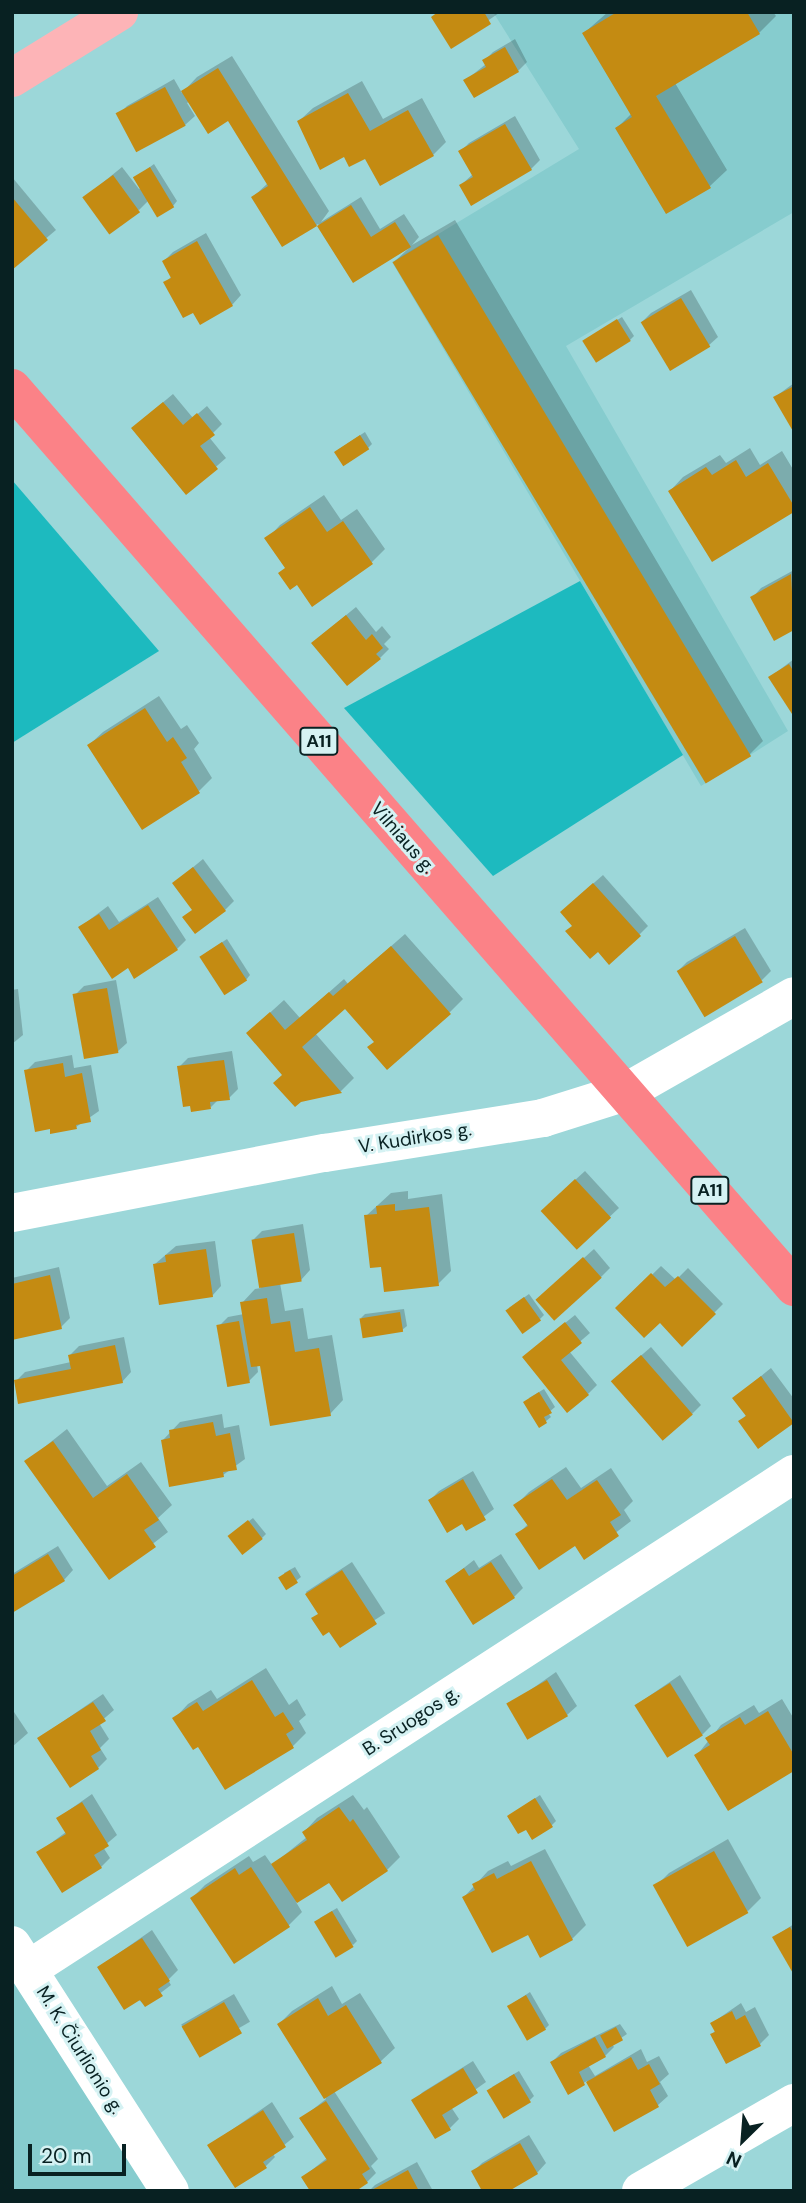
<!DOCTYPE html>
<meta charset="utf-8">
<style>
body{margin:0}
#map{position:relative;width:806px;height:2203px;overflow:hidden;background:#9cd7d9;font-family:"DM Sans",sans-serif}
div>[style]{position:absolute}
.built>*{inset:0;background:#86ccce}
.green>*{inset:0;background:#1dbabf}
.shadow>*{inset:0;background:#0003;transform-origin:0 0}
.building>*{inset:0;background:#c48b12;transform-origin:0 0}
.minor>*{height:38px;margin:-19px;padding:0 19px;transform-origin:19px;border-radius:19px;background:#fff}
.major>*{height:38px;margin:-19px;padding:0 19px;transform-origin:19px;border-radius:19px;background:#fdb4b7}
.highway>*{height:38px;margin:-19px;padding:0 19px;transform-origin:19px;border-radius:19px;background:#fb8287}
span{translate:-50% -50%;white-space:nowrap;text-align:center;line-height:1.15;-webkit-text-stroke:6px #d5f2f3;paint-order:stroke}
.shield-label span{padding:2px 5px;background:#d5f2f3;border:2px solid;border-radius:5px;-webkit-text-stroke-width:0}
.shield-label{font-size:18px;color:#082122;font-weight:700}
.street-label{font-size:19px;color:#082122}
.frame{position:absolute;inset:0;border:14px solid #082122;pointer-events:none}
.north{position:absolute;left:708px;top:2105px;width:70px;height:70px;-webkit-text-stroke:5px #d5f2f3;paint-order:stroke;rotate:205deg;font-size:19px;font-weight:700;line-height:28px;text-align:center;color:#082122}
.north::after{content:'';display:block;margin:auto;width:24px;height:32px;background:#082122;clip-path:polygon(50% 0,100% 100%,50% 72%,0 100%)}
.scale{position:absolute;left:28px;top:2144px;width:98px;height:32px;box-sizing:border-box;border:4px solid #082122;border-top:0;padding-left:9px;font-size:21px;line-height:24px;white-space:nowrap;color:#082122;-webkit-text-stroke:5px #d5f2f3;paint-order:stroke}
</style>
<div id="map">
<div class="built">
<i style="clip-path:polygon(493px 12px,794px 12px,794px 212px,566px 346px,788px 731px,701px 786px,392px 262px,579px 149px)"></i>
<i style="clip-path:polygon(12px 1945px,170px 2191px,12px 2191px)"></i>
</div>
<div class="green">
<i style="clip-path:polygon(12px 480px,159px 651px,12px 743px)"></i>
<i style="clip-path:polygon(580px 581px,683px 755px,493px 876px,344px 708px)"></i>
</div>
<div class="shadow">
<i style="clip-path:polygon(438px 12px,499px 12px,499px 13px,451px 46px)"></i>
<i style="clip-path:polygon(608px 12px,773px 12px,776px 16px,759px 33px,675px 83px,727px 170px,710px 186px,667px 212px,617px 128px,632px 113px,584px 33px)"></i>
<i style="clip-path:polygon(515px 39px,527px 62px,518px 71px,466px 80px,486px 64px,484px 61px,493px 52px)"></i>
<i style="clip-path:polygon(232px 56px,329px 211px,321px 222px,361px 197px,380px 229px,404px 214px,419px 237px,412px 245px,455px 220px,763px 741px,746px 758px,394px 262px,409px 248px,353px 281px,318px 224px,283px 245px,253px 197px,268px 183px,228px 119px,190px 101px,187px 103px,195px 116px,185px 125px,118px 115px,127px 106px,174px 79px,182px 93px,197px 77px)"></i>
<i style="clip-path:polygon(362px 81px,383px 119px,422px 98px,446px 142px,433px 155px,344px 155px,299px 121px,313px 108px)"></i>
<i style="clip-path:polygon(515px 116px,540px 160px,531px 169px,461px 185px,473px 174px,460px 152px,469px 143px)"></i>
<i style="clip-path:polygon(154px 164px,177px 201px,173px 206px,149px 200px,139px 210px,84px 198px,122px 167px,139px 189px,141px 188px,135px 178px)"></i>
<i style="clip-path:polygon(12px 177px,56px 230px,12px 267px)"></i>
<i style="clip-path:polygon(206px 233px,241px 295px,232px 305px,194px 311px,165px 283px,172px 276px,164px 261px,173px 252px)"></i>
<i style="clip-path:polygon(691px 290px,718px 337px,708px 346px,642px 322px,651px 313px)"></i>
<i style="clip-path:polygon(622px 317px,634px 336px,630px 340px,584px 341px)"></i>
<i style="clip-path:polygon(794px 383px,794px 430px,775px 397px)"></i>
<i style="clip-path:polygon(173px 394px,193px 418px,207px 406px,222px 424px,209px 437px,226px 458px,186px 493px,143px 419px)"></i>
<i style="clip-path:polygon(365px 432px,372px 444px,368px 448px,336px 451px)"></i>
<i style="clip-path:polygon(750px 448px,760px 465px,782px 451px,794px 471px,794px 510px,670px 491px,683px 477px,720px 455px,726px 463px)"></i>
<i style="clip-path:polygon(324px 495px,341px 520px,357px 509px,385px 549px,372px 562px,312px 604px,267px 539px,280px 525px)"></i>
<i style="clip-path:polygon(794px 570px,794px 628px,752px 598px,761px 588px)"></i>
<i style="clip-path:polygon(356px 607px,376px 632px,382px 626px,391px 637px,384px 644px,389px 649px,380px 658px,323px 634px)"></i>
<i style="clip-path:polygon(794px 659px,794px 714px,770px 677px)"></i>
<i style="clip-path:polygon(159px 696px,181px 729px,187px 725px,199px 743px,194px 749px,212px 778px,199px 791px,89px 745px,103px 732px)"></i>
<i style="clip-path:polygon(203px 859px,234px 901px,225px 910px,193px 909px,174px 883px)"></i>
<i style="clip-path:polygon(603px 875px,648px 926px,639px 935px,574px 925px,571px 903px)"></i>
<i style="clip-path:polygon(158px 897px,186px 940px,177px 949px,128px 966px,80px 927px,108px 906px,119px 922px)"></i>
<i style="clip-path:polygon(745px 928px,771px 971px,762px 980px,678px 971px,687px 962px)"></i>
<i style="clip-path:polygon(405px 934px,463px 999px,450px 1012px,376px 1042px,345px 1007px,315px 1033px,354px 1078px,341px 1091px,300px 1100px,284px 1074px,262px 1020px,284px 1000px,300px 1018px,344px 979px,348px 984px)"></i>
<i style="clip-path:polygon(227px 939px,250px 975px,246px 980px,206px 953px)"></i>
<i style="clip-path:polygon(116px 980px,127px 1043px,117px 1052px,75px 995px,84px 986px)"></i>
<i style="clip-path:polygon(18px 989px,23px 1035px,12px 1044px,12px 990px)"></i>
<i style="clip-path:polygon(232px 1051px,238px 1089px,229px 1098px,218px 1100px,211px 1107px,179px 1067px,188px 1058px)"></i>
<i style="clip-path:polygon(72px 1055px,74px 1068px,91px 1065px,99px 1111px,76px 1127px,26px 1071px,35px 1062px)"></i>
<i style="clip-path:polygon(585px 1171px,619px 1208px,576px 1248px,551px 1202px)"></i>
<i style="clip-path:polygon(408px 1191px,408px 1199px,442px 1194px,451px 1271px,438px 1284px,383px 1265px,366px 1216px,391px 1193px)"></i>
<i style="clip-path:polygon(303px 1224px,310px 1270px,301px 1280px,280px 1283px,285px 1311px,303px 1308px,308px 1339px,332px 1335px,343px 1400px,330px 1414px,262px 1364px,257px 1364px,258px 1372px,249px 1381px,219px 1326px,228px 1317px,244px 1314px,242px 1303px,255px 1289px,261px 1288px,253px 1240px,262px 1231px)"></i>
<i style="clip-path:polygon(215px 1241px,221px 1286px,212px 1296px,155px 1264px,176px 1246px)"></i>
<i style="clip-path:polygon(594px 1249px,610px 1268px,601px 1277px,547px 1291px)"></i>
<i style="clip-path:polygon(661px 1266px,676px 1280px,688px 1268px,723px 1304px,683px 1344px,660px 1321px,618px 1308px)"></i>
<i style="clip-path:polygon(59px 1267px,70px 1318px,61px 1327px,12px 1338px,12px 1278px)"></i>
<i style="clip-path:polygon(529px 1294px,544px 1315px,540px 1319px,512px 1306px)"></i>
<i style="clip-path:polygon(404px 1309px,407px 1326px,402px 1330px,361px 1318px,365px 1314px)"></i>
<i style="clip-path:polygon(575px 1315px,590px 1333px,569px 1351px,597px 1385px,588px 1394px,534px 1348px)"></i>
<i style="clip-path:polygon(124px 1337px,131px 1372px,122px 1382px,16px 1381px,25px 1372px,71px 1362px,70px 1355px,79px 1346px)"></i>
<i style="clip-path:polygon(651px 1347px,701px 1405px,692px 1414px,622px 1372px)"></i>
<i style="clip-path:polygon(771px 1368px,794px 1399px,794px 1421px,759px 1447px,740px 1422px,747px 1414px,734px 1398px)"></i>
<i style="clip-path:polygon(544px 1389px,555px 1407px,548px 1413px,551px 1417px,540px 1426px,529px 1398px)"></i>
<i style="clip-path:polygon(222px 1414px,224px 1428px,239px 1425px,245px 1459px,223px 1475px,163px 1440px,180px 1422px)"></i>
<i style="clip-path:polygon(67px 1429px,107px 1486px,141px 1462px,172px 1505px,158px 1518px,168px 1532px,109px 1578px,27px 1461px)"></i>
<i style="clip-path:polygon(566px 1467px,581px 1488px,611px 1468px,633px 1501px,624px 1510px,631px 1521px,584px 1557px,575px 1544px,517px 1535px,528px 1524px,516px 1505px,529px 1492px)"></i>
<i style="clip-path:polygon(473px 1471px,494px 1509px,467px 1529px,463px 1522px,430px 1500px,439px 1491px)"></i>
<i style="clip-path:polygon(253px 1518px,266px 1534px,262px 1538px,235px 1532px)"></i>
<i style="clip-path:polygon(58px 1546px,73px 1570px,64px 1580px,12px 1611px,12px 1574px)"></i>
<i style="clip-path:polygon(501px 1554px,523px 1588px,514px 1597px,447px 1581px,474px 1560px,479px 1568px)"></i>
<i style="left:352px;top:1562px;width:61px;height:55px;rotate:57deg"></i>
<i style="clip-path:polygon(295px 1567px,301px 1577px,287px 1588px,284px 1573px)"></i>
<i style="clip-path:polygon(266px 1668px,289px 1705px,297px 1699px,306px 1715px,299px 1721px,306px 1733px,293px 1746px,199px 1744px,175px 1718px,188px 1704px,211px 1690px,217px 1699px)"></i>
<i style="clip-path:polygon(556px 1672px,577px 1706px,567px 1715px,509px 1705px)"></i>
<i style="clip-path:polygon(680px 1675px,711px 1726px,702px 1735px,636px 1705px)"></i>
<i style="clip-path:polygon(103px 1694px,114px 1710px,99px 1723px,109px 1739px,100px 1748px,107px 1759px,98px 1768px,39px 1738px)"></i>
<i style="clip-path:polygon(782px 1699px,794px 1719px,794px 1769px,697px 1755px,721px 1725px,754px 1705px,759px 1713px)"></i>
<i style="clip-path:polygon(12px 1709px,28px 1733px,12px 1747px)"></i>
<i style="clip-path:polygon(92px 1794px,117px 1835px,103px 1847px,110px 1858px,101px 1867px,39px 1852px,66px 1832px,58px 1818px)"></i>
<i style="clip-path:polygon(353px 1795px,364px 1810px,367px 1807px,400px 1857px,387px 1870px,330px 1880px,296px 1902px,302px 1912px,289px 1925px,234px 1961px,192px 1898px,205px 1885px,249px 1856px,253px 1862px,265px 1855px,272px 1865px,307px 1837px,304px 1832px,317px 1818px)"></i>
<i style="clip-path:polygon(540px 1795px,556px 1821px,551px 1826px,526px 1827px,509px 1816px)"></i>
<i style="clip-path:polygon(728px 1839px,761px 1898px,748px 1911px,656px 1886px,669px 1873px)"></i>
<i style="clip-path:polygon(545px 1849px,586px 1925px,572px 1939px,528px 1932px,464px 1897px,488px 1871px,508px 1861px,511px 1866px)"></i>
<i style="clip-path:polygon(337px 1908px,357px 1941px,353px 1945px,320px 1918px)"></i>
<i style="clip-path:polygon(794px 1924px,794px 1971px,774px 1937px)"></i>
<i style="clip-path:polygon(152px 1930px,178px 1970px,168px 1980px,171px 1985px,145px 2005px,99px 1967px)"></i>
<i style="clip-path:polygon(332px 1986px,342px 2004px,360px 1993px,395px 2048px,381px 2061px,334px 2091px,378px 2159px,371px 2166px,376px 2173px,367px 2182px,303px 2177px,327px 2158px,302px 2118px,326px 2099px,279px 2024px,292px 2011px)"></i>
<i style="clip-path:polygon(530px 1992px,549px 2025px,545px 2029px,509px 2006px)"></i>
<i style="left:234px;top:1994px;width:32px;height:61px;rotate:60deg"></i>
<i style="clip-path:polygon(741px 2003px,746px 2012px,755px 2007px,769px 2035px,760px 2044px,712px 2034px,716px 2030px,712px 2023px)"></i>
<i style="clip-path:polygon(620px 2024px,627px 2034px,612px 2044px,614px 2047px,605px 2056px,588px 2065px,595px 2076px,641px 2049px,647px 2062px,659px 2056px,669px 2074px,660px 2082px,668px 2096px,658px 2105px,615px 2130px,587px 2081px,568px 2092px,552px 2062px,561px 2053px)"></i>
<i style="clip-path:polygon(473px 2061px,486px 2082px,451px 2107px,459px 2119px,450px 2128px,413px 2101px,423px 2092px)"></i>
<i style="clip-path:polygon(519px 2071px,534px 2096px,530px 2100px,492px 2087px)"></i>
<i style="clip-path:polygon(272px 2102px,294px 2137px,273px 2154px,275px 2157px,266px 2166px,236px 2186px,210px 2145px)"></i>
<i style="clip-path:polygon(529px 2135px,546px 2163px,537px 2173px,473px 2172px,482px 2163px)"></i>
<i style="clip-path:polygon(417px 2162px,433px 2191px,369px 2191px,375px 2185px)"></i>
</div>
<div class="building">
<i style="clip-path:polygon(438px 12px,484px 12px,491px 24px,451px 49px,431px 17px)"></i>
<i style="clip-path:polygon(617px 12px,747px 12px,760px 34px,656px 96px,711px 188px,666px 214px,615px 128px,632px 117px,582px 33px)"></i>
<i style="clip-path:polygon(505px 47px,519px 72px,474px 98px,463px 80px,486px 67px,482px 60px)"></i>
<i style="clip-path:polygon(218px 68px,317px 226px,282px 247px,251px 197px,268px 186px,228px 121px,208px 134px,181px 91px)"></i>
<i style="left:165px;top:87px;width:44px;height:56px;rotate:62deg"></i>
<i style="clip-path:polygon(348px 93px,370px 131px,408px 110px,434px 156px,380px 186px,365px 159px,349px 167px,344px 157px,320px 170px,297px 121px)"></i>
<i style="clip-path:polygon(505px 124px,532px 170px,471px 206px,459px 185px,473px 177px,458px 151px)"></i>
<i style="left:150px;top:167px;width:47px;height:20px;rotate:59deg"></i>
<i style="left:113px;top:175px;width:46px;height:38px;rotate:54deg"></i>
<i style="clip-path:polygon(12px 197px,48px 240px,12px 270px)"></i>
<i style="clip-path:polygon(351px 205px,371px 237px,395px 222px,411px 247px,353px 283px,317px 226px)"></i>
<i style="left:438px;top:235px;width:608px;height:53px;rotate:59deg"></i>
<i style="clip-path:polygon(197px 241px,233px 306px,200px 325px,193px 313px,183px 318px,163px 282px,171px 278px,162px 261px)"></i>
<i style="left:681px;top:298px;width:57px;height:47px;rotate:59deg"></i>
<i style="left:617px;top:319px;width:26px;height:41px;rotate:58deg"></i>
<i style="clip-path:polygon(794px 386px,794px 433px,773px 397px)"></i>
<i style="clip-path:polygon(163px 402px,183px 425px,197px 413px,215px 435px,200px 446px,218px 469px,186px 495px,131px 428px)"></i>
<i style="left:360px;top:435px;width:17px;height:31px;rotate:57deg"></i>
<i style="clip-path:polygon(736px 460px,746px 477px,768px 463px,794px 506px,794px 512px,712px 562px,668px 491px,706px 467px,712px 475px)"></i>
<i style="clip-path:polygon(310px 507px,327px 532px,343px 521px,373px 564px,312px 607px,297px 585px,290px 590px,278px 573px,285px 568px,264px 538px)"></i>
<i style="clip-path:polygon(791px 574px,794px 630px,774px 641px,750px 597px)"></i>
<i style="clip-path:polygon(346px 615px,366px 640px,372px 634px,383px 648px,376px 654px,381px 659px,347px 686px,311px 643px)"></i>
<i style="clip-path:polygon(789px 664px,794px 672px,794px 717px,768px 677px)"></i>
<i style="clip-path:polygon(145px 708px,167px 742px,173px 737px,187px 758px,181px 762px,200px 793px,142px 830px,87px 745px)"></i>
<i style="clip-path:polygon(193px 867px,226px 911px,195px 934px,182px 917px,192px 910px,172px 883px)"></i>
<i style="clip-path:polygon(593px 883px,641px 936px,609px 965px,598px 952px,590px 959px,565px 931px,572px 926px,560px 912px)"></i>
<i style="clip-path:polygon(148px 905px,178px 950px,134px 979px,128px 968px,112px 979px,78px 927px,99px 914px,109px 930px)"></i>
<i style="left:735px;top:936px;width:54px;height:68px;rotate:59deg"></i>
<i style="left:222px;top:942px;width:46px;height:27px;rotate:57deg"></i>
<i style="clip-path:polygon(391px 946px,451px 1014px,387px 1070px,367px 1047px,374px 1042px,345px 1009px,302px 1047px,342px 1093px,301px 1102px,295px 1107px,273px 1083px,282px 1075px,246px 1033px,270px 1012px,285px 1030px,329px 992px,333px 996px)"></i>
<i style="left:107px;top:988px;width:66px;height:35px;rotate:80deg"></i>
<i style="clip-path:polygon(224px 1060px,230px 1100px,210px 1102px,211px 1109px,191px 1112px,190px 1106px,183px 1107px,177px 1066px)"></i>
<i style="clip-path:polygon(63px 1063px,65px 1077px,82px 1073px,91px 1122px,76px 1125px,77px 1129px,50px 1134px,50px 1129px,35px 1132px,24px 1070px)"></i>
<i style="left:575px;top:1179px;width:53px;height:47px;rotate:47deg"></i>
<i style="clip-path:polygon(395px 1204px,395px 1211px,429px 1207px,439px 1286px,384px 1292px,381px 1267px,370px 1268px,364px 1215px,377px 1214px,376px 1206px)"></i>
<i style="left:294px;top:1233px;width:49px;height:43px;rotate:81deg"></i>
<i style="clip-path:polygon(206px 1249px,213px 1297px,159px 1305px,153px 1264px,166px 1262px,165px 1255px)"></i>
<i style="left:583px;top:1257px;width:28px;height:64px;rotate:48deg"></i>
<i style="clip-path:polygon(651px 1273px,665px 1287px,678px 1276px,716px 1314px,682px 1347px,660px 1323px,644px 1338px,615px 1308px)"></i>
<i style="clip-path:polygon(50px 1275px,62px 1329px,12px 1340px,12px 1284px)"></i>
<i style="left:524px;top:1297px;width:29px;height:23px;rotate:54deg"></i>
<i style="clip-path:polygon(267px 1298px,271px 1324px,290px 1321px,295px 1352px,319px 1348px,331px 1416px,270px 1426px,260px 1366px,251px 1367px,240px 1302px)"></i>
<i style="left:400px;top:1312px;width:20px;height:41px;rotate:81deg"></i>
<i style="left:239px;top:1321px;width:63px;height:23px;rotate:80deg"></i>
<i style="clip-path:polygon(565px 1322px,582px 1343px,561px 1360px,589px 1395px,567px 1413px,522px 1357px)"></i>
<i style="clip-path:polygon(115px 1345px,123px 1383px,18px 1404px,14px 1380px,71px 1369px,68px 1355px)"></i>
<i style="left:641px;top:1355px;width:79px;height:40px;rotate:49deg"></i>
<i style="clip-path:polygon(761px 1376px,794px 1423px,758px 1449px,738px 1421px,746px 1416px,732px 1398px)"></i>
<i style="clip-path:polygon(539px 1392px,552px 1413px,544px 1417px,547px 1423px,539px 1428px,523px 1402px)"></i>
<i style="clip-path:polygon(213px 1422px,216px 1436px,230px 1433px,237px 1470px,223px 1472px,224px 1477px,169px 1487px,161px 1440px,170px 1438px,169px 1430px)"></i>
<i style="clip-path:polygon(53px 1441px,93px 1498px,127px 1474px,159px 1520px,144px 1530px,156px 1547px,109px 1580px,24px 1461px)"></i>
<i style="clip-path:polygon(463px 1479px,486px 1520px,466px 1531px,462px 1524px,447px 1533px,428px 1500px)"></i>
<i style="clip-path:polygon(552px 1479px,567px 1500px,597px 1480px,621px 1515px,610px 1522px,619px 1536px,584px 1560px,575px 1546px,539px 1570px,515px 1534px,528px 1526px,513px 1505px)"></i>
<i style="left:248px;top:1520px;width:24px;height:26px;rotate:52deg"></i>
<i style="clip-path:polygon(48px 1554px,65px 1581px,12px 1613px,12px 1576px)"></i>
<i style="clip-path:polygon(491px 1562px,515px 1598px,473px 1625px,445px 1581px,464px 1568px,469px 1576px)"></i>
<i style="left:290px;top:1570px;width:15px;height:14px;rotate:58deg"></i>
<i style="clip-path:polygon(342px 1570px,377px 1624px,340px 1648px,329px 1632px,323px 1636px,311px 1618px,318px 1614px,305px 1594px)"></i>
<i style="clip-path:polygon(252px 1680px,275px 1717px,283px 1712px,294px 1729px,286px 1734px,294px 1748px,225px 1790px,198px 1747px,193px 1750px,172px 1718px,197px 1702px,203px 1711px)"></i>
<i style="left:547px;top:1680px;width:42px;height:47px;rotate:60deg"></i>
<i style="left:670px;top:1683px;width:62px;height:42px;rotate:58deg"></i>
<i style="clip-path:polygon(93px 1702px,106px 1721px,90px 1731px,101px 1750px,91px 1756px,99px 1769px,70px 1788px,37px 1738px)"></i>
<i style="clip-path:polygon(768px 1711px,794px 1755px,794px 1771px,728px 1811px,694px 1755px,710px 1745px,705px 1738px,740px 1717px,745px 1725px)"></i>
<i style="clip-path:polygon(535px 1798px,553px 1827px,532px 1840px,526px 1830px,518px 1834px,507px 1816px)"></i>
<i style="clip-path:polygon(82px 1802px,109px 1846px,94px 1855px,102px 1868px,62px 1893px,36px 1852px,66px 1834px,56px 1818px)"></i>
<i style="clip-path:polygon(339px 1807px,350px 1822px,353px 1819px,388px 1871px,342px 1902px,329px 1883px,297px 1903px,271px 1864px,307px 1840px,302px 1832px)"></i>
<i style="left:714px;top:1851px;width:71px;height:70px;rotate:61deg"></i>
<i style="clip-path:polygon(531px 1861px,573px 1940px,540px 1958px,528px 1935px,492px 1953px,462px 1897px,475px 1890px,472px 1884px,494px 1873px,497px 1879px)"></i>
<i style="clip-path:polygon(251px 1867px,290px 1927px,234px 1964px,190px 1898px,235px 1868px,239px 1875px)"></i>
<i style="left:332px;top:1911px;width:42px;height:21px;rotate:59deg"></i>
<i style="clip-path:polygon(790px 1927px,794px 1934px,794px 1975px,772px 1937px)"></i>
<i style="clip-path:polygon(142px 1938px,170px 1981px,158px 1989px,163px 1996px,145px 2007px,140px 2000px,124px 2010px,97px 1967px)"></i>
<i style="left:526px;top:1995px;width:40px;height:22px;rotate:60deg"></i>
<i style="clip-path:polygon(318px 1998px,328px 2016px,346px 2005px,382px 2063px,324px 2099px,277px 2024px)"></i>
<i style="left:224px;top:2002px;width:36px;height:49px;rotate:60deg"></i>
<i style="clip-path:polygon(732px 2011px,736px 2020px,745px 2015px,761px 2046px,726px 2064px,710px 2034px,715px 2032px,710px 2023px)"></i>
<i style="left:616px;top:2027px;width:15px;height:18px;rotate:62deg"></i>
<i style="clip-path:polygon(595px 2037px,606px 2057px,579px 2072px,585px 2085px,568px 2095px,550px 2062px)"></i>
<i style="clip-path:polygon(631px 2057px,638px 2070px,649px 2064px,660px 2084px,650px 2090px,659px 2107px,614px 2132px,586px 2082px)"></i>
<i style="clip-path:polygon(463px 2068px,478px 2093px,442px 2115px,451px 2130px,435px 2139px,411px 2100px)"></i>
<i style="left:514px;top:2074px;width:33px;height:32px;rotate:59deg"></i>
<i style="clip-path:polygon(326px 2101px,370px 2169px,362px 2174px,368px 2183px,356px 2191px,310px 2191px,301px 2177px,327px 2160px,299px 2118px)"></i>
<i style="clip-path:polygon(263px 2110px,286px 2147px,263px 2162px,267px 2168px,235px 2188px,207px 2145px)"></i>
<i style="clip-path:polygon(520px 2143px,538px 2174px,509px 2191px,482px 2191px,471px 2171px)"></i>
<i style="clip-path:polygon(408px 2170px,419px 2191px,370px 2191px)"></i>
</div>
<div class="minor">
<i style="left:12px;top:1213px;width:319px;rotate:-10.9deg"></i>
<i style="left:325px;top:1153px;width:221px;rotate:-9.1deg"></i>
<i style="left:543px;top:1118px;width:87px;rotate:-17.4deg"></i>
<i style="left:626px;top:1092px;width:193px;rotate:-29.7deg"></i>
<i style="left:12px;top:1945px;width:292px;rotate:57.3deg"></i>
<i style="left:29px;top:1969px;width:911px;rotate:-32.91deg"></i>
<i style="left:641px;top:2191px;width:177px;rotate:-29.9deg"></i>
</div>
<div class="major">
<i style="left:12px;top:78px;width:126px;rotate:-31.7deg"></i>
</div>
<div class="highway">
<i style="left:12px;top:388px;width:1192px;rotate:48.98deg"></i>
</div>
<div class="shield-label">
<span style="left:319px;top:741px">A11</span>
<span style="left:710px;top:1190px">A11</span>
</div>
<div class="street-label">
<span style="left:403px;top:838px;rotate:49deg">Vilniaus g.</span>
<span style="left:415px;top:1138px;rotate:-9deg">V. Kudirkos g.</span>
<span style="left:411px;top:1721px;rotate:-33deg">B. Sruogos g.</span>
<span style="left:80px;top:2050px;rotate:58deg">M. K. Čiurlionio g.</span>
</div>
<div class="frame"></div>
<div class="north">N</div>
<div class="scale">20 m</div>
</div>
